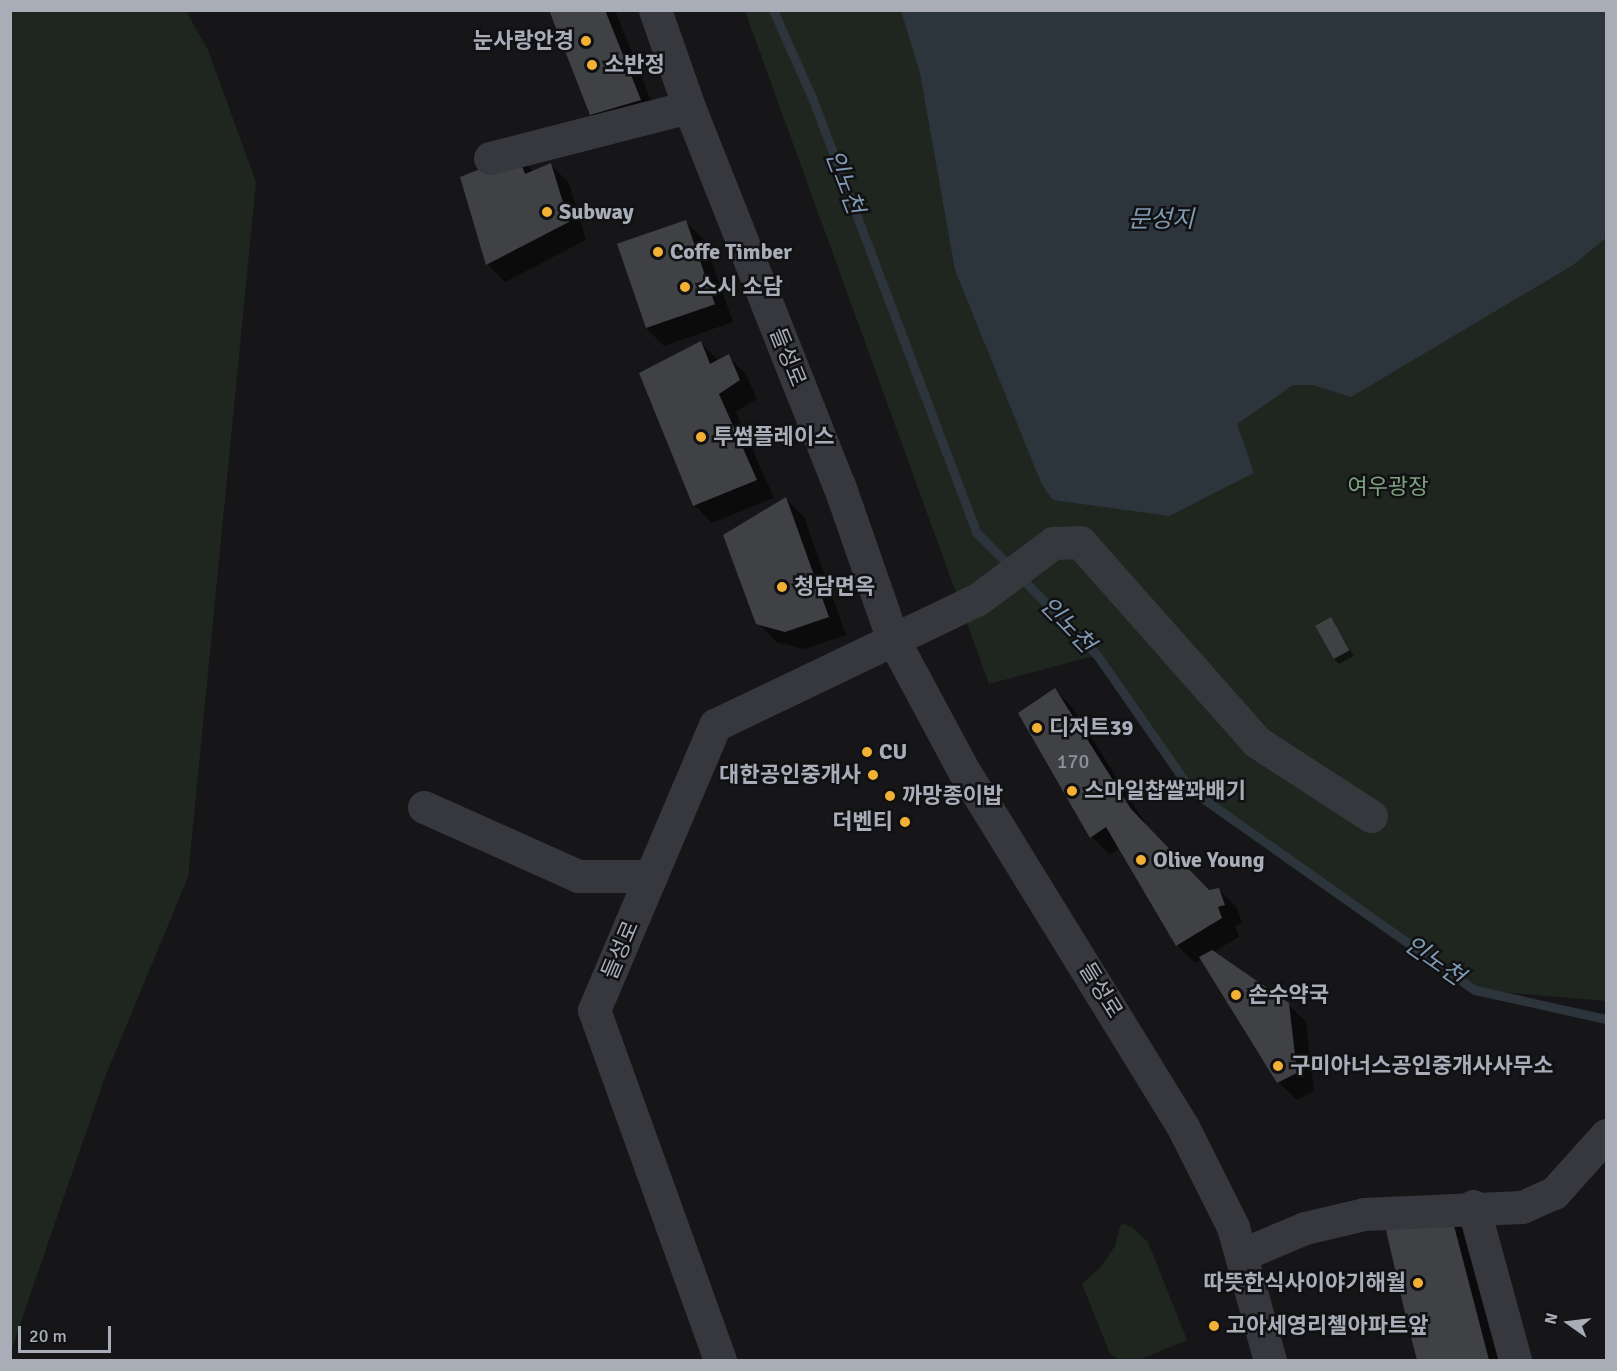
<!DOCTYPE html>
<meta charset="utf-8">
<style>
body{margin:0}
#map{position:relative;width:1617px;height:1371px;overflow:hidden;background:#161618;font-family:Signika,"Noto Sans KR",sans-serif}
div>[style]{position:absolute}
.green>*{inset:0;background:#1e261f}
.water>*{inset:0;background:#2c353c}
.shadow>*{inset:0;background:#0007}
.stream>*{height:9px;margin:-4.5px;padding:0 4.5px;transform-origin:4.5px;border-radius:4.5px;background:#2c353c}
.building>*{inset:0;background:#404145;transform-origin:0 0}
.minor>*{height:33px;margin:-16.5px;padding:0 16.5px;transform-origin:16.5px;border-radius:16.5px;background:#37383d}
.dots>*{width:16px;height:16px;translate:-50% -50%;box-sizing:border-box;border:3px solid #111113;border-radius:50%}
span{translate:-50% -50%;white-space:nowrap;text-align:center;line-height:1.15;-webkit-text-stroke:5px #111113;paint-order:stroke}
.number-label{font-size:20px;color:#8e929b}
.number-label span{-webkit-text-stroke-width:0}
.poi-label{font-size:22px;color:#a8adb8;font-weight:700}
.right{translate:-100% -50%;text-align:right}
.left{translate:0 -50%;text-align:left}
.street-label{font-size:22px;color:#a8adb8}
.park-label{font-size:22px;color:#7fa381}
.water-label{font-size:24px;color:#7f9bb3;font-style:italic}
.frame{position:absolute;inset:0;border:12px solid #a8adb8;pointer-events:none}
.north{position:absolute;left:1539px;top:1293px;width:60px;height:60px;-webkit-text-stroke:4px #111113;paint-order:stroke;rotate:284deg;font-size:16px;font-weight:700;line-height:24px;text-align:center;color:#a8adb8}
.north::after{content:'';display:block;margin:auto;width:21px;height:27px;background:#a8adb8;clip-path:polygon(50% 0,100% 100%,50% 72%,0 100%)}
.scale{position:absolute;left:18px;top:1326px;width:93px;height:27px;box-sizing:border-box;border:3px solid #a8adb8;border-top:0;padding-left:8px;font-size:18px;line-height:21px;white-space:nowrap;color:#a8adb8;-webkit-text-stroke:4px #111113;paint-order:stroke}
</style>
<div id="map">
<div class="green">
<i style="clip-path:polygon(11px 10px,186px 11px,208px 50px,256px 182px,188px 877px,105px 1077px,11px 1351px)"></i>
<i style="clip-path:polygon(745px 11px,1606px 11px,1606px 1001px,1475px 990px,1191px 790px,1097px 655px,989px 684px)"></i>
<i style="clip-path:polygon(1121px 1223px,1132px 1227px,1148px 1242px,1187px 1340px,1139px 1360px,1119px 1360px,1110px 1354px,1082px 1284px,1100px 1268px,1115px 1246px)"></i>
</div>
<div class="water">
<i style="clip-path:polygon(901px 11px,1606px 11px,1606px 238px,1573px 265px,1351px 397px,1313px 385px,1293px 385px,1237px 424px,1254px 473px,1169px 516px,1053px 500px,1042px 485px,955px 270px,920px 73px)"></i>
</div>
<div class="shadow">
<i style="clip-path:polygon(550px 10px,615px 10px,658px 118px,609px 132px,591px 114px)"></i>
<i style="clip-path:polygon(518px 156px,534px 172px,551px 165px,569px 183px,586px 240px,505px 282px,487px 264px)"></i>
<i style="clip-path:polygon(686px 222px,704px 240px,733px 322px,664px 346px,646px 328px)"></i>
<i style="clip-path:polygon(701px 343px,719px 361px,728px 356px,746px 374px,757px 399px,736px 412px,774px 498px,712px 523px,694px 505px)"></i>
<i style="clip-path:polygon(786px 499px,804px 517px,846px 635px,804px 649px,776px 642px,758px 623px)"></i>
<i style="clip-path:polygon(1331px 619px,1354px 656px,1339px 664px,1334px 659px)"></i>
<i style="clip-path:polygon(1055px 690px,1073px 708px,1149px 829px,1209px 891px,1219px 889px,1237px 908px,1242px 923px,1235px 926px,1239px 937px,1213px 952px,1288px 1004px,1306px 1022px,1314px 1091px,1297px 1100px,1278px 1082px,1202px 959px,1195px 963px,1177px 945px,1119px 848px,1110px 855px,1092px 837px,1020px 713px)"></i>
<i style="clip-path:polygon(1450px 1216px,1469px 1234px,1502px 1360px,1421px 1360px,1388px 1231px)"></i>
</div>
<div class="stream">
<i style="left:773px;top:10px;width:98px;rotate:66deg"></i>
<i style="left:813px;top:100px;width:462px;rotate:69.3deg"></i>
<i style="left:976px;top:532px;width:173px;rotate:45.5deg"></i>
<i style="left:1097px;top:655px;width:165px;rotate:55.2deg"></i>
<i style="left:1191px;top:790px;width:347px;rotate:35.2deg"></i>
<i style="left:1475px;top:990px;width:134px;rotate:12.5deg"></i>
</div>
<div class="building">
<i style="clip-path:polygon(549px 10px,605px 10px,641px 100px,590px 115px)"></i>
<i style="clip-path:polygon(518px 154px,525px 174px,551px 163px,569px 222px,486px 265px,460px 177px)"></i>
<i style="left:686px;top:220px;width:89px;height:73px;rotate:71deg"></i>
<i style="clip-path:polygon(701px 341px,710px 364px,729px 354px,740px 380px,719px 394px,757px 480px,693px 506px,639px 373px)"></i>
<i style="clip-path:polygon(786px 497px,829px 617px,785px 632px,756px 624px,723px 535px)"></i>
<i style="left:1331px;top:617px;width:38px;height:18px;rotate:61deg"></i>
<i style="clip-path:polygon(1055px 688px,1131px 809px,1209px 890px,1219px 888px,1225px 905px,1218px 907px,1222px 918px,1176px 946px,1106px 827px,1090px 838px,1018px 713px)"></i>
<i style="clip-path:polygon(1212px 950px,1289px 1003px,1297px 1073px,1277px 1083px,1199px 957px)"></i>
<i style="clip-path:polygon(1451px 1214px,1489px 1360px,1417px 1360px,1408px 1326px,1386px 1230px)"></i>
</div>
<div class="minor">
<i style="left:655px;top:10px;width:103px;rotate:70.7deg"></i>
<i style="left:689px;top:107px;width:407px;rotate:68.4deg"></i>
<i style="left:839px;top:485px;width:161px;rotate:70.8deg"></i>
<i style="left:892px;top:637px;width:152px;rotate:61.8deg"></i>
<i style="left:964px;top:771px;width:418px;rotate:58.4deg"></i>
<i style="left:1183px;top:1127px;width:112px;rotate:63.4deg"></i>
<i style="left:1233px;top:1227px;width:138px;rotate:74.5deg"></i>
<i style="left:490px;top:158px;width:205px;rotate:-14.4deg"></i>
<i style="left:424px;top:807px;width:169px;rotate:24.1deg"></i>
<i style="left:578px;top:876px;width:73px"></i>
<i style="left:1473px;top:1206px;width:160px;rotate:74.7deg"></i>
<i style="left:1241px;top:1255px;width:69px;rotate:-22.9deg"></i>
<i style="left:1305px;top:1228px;width:61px;rotate:-13.3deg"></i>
<i style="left:1364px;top:1214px;width:158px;rotate:-2.5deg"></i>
<i style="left:1522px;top:1207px;width:35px;rotate:-24deg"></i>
<i style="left:1554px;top:1193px;width:78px;rotate:-48.1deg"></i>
<i style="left:720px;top:1360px;width:372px;rotate:-109.8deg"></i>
<i style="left:594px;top:1010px;width:310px;rotate:-67deg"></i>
<i style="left:715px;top:725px;width:292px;rotate:-25.6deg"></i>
<i style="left:978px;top:599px;width:94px;rotate:-36.7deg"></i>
<i style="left:1053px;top:543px;width:27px;rotate:-2deg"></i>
<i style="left:1080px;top:542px;width:267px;rotate:48.5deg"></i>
<i style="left:1257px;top:742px;width:136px;rotate:33deg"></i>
</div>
<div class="dots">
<i style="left:586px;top:41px;background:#f2b134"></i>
<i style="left:592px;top:65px;background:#f2b134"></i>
<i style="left:547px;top:212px;background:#f2b134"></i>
<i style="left:658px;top:252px;background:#f2b134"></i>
<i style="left:685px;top:287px;background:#f2b134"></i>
<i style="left:701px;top:437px;background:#f2b134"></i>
<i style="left:782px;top:587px;background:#f2b134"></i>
<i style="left:1037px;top:728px;background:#f2b134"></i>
<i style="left:867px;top:752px;background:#f2b134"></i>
<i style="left:873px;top:775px;background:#f2b134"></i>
<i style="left:1072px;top:791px;background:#f2b134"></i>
<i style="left:890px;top:796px;background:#f2b134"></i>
<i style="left:905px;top:822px;background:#f2b134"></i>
<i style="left:1141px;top:860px;background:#f2b134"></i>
<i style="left:1236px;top:995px;background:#f2b134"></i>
<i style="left:1278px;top:1066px;background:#f2b134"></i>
<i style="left:1418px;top:1283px;background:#f2b134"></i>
<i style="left:1214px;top:1326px;background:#f2b134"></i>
</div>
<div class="number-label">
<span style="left:1073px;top:761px">170</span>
</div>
<div class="poi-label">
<span class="right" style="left:574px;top:41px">눈사랑안경</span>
<span class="left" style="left:604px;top:65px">소반정</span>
<span class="left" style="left:559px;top:212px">Subway</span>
<span class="left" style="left:670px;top:252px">Coffe Timber</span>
<span class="left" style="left:697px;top:287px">스시 소담</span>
<span class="left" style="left:713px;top:437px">투썸플레이스</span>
<span class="left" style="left:794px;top:587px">청담면옥</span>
<span class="left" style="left:1049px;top:728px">디저트39</span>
<span class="left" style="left:879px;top:752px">CU</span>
<span class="right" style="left:861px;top:775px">대한공인중개사</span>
<span class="left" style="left:1084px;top:791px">스마일찹쌀꽈배기</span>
<span class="left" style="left:902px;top:796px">까망종이밥</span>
<span class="right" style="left:893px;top:822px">더벤티</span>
<span class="left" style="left:1153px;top:860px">Olive Young</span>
<span class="left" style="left:1248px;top:995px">손수약국</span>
<span class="left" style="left:1290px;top:1066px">구미아너스공인중개사사무소</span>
<span class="right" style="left:1406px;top:1283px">따뜻한식사이야기해월</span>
<span class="left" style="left:1226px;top:1326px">고아세영리첼아파트앞</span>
</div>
<div class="street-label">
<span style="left:788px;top:357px;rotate:68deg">들성로</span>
<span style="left:620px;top:950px;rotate:-67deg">들성로</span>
<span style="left:1101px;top:990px;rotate:58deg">들성로</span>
</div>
<div class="park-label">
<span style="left:1388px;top:487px">여우광장</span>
</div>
<div class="water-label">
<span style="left:844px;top:182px;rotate:69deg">인노천</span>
<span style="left:1161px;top:220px">문성지</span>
<span style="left:1067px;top:625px;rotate:46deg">인노천</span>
<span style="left:1434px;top:961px;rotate:35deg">인노천</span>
</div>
<div class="frame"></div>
<div class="north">N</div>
<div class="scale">20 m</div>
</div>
